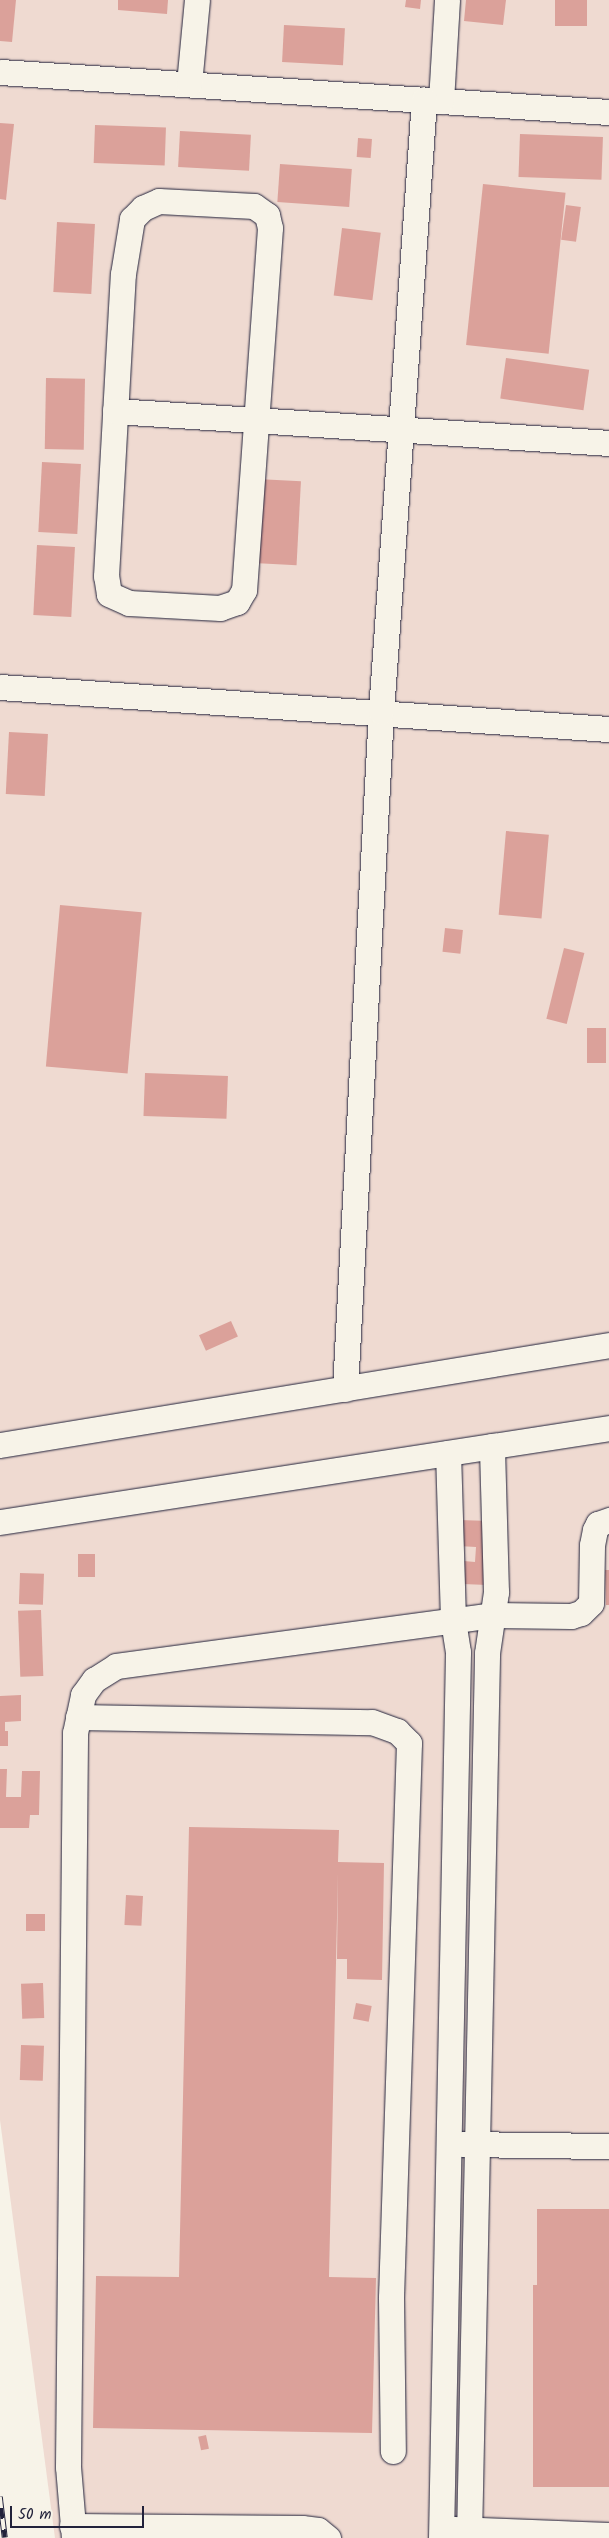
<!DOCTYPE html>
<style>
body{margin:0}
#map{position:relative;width:609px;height:2538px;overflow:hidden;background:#f7f3e8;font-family:Kalam,sans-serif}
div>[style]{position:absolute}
.built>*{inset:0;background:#efdad1}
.building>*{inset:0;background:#dba19a;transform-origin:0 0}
.roads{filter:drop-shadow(0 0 1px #22223b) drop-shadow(0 0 1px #22223b)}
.minor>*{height:25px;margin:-12.5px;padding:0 12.5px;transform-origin:12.5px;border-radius:12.5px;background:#f7f3e8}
.rail>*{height:5.5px;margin-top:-2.75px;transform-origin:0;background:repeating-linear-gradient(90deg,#f7f3e8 0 11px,#22223b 0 22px);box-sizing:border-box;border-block:1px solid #22223b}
span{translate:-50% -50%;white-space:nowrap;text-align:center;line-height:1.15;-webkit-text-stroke:5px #f7f3e8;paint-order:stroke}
.scale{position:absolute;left:10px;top:2506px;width:134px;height:22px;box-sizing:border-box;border:2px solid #22223b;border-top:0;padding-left:6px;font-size:15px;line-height:18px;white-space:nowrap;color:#22223b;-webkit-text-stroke:4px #f7f3e8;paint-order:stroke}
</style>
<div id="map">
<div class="built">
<i style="clip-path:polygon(0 0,609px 0,609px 2538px,55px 2538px,0 2120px)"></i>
</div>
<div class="building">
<i style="clip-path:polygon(0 0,16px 0,12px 42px,0 41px)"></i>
<i style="clip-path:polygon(118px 0,168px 0,167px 14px,118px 10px)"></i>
<i style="clip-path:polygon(406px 0,421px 0,420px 9px,405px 7px)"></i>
<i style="clip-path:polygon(466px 0,506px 0,503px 25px,464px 21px)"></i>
<i style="left:555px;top:0;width:32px;height:26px"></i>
<i style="left:284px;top:25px;width:61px;height:37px;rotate:3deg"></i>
<i style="clip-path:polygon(0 123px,14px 124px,6px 200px,0 199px)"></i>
<i style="left:95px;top:125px;width:71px;height:38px;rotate:2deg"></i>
<i style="left:180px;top:131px;width:71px;height:36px;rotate:3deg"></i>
<i style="left:520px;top:134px;width:83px;height:43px;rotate:2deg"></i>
<i style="left:358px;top:138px;width:14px;height:19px;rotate:4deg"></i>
<i style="left:280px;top:164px;width:72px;height:38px;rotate:4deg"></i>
<i style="left:483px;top:184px;width:83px;height:162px;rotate:6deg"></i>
<i style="left:566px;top:205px;width:15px;height:35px;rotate:8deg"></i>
<i style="left:57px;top:222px;width:38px;height:70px;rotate:3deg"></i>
<i style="left:342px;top:228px;width:39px;height:68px;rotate:7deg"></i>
<i style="left:506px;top:358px;width:84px;height:41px;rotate:8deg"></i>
<i style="left:46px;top:378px;width:39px;height:71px;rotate:1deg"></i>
<i style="left:42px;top:462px;width:39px;height:70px;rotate:3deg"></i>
<i style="left:257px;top:479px;width:44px;height:84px;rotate:3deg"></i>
<i style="left:37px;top:545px;width:38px;height:70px;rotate:3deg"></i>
<i style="left:9px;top:732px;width:39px;height:62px;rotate:3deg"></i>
<i style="left:506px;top:831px;width:43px;height:84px;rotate:5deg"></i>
<i style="left:60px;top:905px;width:82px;height:162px;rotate:5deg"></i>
<i style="left:445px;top:928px;width:18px;height:24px;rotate:6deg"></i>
<i style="left:564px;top:948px;width:21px;height:73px;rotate:14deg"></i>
<i style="left:587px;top:1028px;width:19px;height:35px"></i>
<i style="left:145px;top:1073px;width:83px;height:43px;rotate:2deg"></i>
<i style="left:231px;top:1321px;width:17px;height:35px;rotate:66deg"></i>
<i style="clip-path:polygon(459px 1520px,490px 1521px,487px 1585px,463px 1584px,464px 1561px,475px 1562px,476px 1547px,458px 1546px)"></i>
<i style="left:78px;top:1554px;width:17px;height:23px"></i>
<i style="clip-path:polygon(605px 1570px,609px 1570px,609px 1605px,606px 1605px)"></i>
<i style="left:20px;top:1573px;width:24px;height:31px;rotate:2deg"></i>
<i style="left:41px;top:1610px;width:66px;height:23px;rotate:88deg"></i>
<i style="clip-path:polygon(21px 1695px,21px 1721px,5px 1722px,5px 1731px,8px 1731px,8px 1746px,0 1746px,0 1696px)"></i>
<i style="clip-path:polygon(0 1769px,7px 1769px,6px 1797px,21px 1797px,22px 1771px,40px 1771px,39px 1815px,30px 1815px,29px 1828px,0 1828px)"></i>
<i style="clip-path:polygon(189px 1827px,339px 1830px,338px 1862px,384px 1863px,382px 1980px,347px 1979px,347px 1959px,337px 1959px,338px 1873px,329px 2277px,376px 2278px,372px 2433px,93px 2428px,96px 2276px,179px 2277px)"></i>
<i style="left:126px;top:1895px;width:17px;height:30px;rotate:3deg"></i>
<i style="left:26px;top:1914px;width:19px;height:17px"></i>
<i style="left:43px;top:1983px;width:35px;height:22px;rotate:88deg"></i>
<i style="left:356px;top:2003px;width:16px;height:16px;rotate:11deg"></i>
<i style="left:21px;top:2045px;width:23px;height:35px;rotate:2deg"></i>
<i style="clip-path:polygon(537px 2209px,609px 2209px,609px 2487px,533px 2487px,533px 2285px,537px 2285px)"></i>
<i style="left:206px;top:2435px;width:14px;height:8px;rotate:78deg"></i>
</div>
<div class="roads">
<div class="minor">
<i style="left:0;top:72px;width:610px;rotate:3.76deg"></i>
<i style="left:189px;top:84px;width:84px;rotate:-84.6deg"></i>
<i style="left:441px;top:101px;width:101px;rotate:-86.6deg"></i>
<i style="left:159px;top:201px;width:95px;rotate:3deg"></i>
<i style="left:254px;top:206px;width:16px;rotate:35deg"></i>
<i style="left:267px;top:215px;width:13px;rotate:77deg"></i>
<i style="left:270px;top:228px;width:363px;rotate:94.1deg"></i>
<i style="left:244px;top:590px;width:14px;rotate:120deg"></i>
<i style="left:237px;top:602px;width:18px;rotate:161deg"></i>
<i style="left:220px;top:608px;width:91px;rotate:-176.9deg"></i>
<i style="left:129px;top:603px;width:22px;rotate:-156deg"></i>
<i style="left:109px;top:594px;width:18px;rotate:-99deg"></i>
<i style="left:106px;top:576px;width:302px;rotate:-86.8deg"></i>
<i style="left:123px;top:274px;width:56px;rotate:-80.7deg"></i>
<i style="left:132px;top:219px;width:16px;rotate:-45deg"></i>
<i style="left:143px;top:208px;width:17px;rotate:-24deg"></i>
<i style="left:115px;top:411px;width:495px;rotate:3.7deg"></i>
<i style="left:0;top:687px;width:610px;rotate:3.95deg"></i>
<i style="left:345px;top:1389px;width:678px;rotate:-86.96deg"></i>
<i style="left:381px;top:712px;width:614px;rotate:-85.98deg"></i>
<i style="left:0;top:1445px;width:617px;rotate:-9.32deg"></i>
<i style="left:0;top:1522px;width:616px;rotate:-8.77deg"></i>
<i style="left:78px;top:1717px;width:294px;rotate:1deg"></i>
<i style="left:372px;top:1722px;width:27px;rotate:20deg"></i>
<i style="left:397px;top:1731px;width:17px;rotate:45deg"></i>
<i style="left:409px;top:1743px;width:555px;rotate:91.86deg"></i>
<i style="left:391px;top:2298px;width:153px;rotate:89.3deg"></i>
<i style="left:462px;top:2144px;width:147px;rotate:0.8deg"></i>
<i style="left:72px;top:2526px;width:230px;rotate:0.5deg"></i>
<i style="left:302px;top:2528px;width:16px;rotate:7deg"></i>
<i style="left:318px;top:2530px;width:13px;rotate:39deg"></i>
<i style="left:454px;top:2529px;width:155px;rotate:2.2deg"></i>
<i style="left:74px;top:2538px;width:71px;rotate:-94.8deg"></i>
<i style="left:68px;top:2467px;width:734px;rotate:-89.45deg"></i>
<i style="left:75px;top:1733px;width:39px;rotate:-78deg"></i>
<i style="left:83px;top:1695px;width:19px;rotate:-54deg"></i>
<i style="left:94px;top:1680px;width:26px;rotate:-32deg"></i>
<i style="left:116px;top:1666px;width:380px;rotate:-7.7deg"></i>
<i style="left:493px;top:1615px;width:78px;rotate:0.7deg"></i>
<i style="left:571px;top:1616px;width:10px;rotate:-17deg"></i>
<i style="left:581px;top:1613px;width:14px;rotate:-45deg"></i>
<i style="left:591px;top:1603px;width:58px;rotate:-89deg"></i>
<i style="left:592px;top:1545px;width:15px;rotate:-79deg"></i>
<i style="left:595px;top:1530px;width:7px;rotate:-63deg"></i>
<i style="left:598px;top:1524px;width:12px;rotate:-20deg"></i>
<i style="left:441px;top:2538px;width:886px;rotate:-88.9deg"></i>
<i style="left:458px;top:1652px;width:32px;rotate:-99deg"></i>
<i style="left:453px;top:1620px;width:167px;rotate:-91.7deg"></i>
<i style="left:469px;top:2538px;width:885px;rotate:-88.83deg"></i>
<i style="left:487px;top:1653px;width:62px;rotate:-81.6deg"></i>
<i style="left:496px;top:1592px;width:146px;rotate:-91.6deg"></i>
</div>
</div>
<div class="rail">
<i style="left:0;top:2497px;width:41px;rotate:83deg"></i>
</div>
<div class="scale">50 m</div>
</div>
